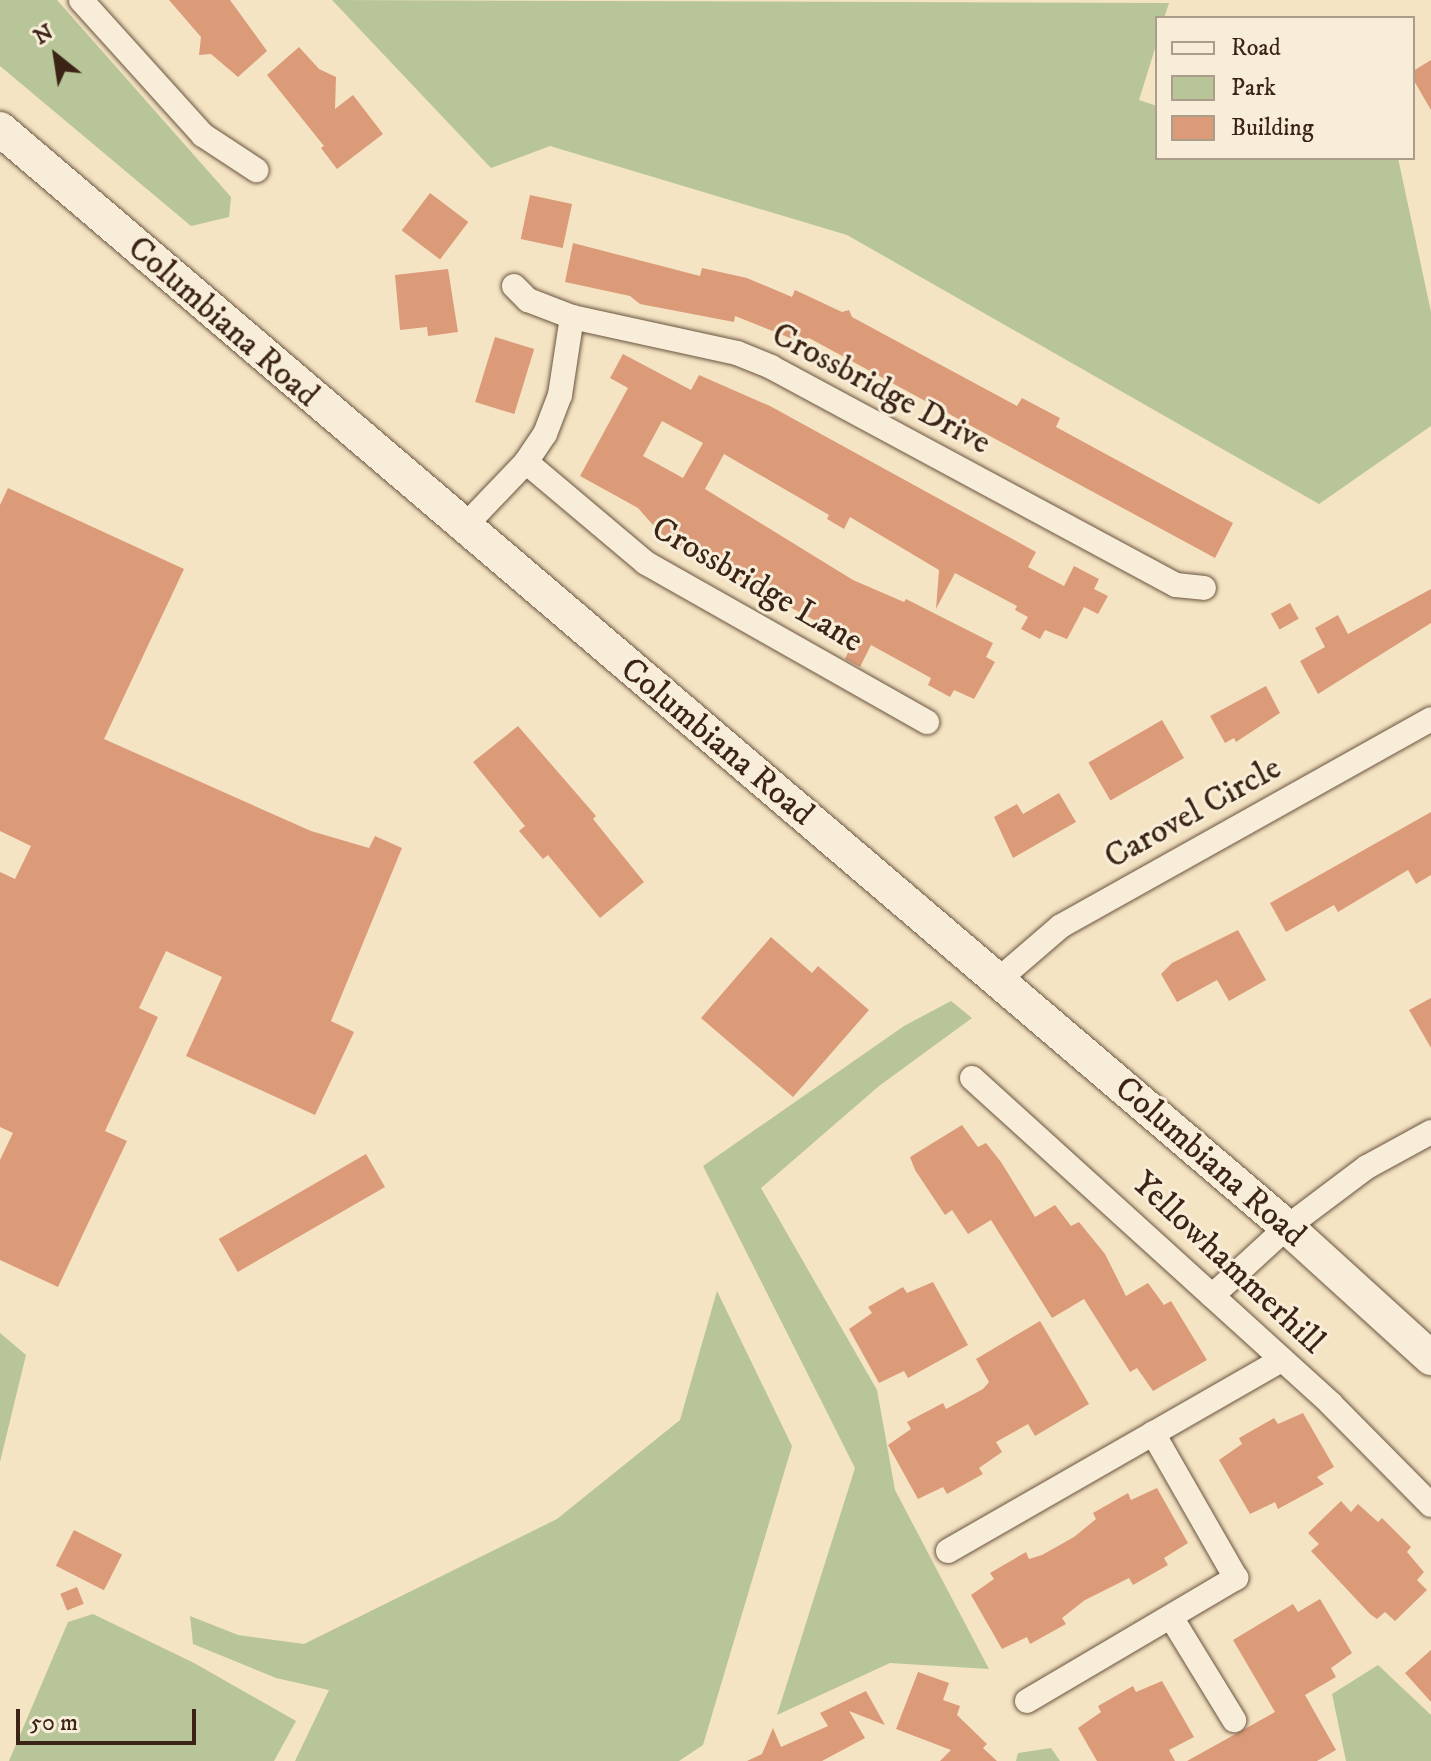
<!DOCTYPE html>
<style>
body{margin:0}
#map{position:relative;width:1431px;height:1761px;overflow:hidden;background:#f5e4c3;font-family:"IM FELL DW Pica",serif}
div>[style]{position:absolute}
.green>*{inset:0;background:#b7c598}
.building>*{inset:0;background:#db9b79;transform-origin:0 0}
.roads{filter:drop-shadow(0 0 2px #6a5440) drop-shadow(0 0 2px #6a5440)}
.street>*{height:24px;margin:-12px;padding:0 12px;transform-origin:12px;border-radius:12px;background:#f8edd8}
.secondary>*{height:34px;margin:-17px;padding:0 17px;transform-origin:17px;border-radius:17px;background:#f8edd8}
span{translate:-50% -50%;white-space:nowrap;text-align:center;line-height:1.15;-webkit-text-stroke:6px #f8edd8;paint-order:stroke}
.street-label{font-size:34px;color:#3b2415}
.legend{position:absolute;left:1155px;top:16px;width:260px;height:144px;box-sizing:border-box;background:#f8edd8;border:2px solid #ac9d8a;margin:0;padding:10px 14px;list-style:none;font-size:24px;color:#3b2415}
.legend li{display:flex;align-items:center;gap:16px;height:40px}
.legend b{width:40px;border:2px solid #ac9d8a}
.north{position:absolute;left:16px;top:16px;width:80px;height:80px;-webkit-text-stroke:6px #f8edd8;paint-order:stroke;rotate:330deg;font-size:22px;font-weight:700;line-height:32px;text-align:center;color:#3b2415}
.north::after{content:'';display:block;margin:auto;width:28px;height:36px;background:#3b2415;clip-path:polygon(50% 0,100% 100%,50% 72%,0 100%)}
.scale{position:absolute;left:16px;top:1709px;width:180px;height:36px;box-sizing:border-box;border:4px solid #3b2415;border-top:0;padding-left:10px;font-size:24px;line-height:28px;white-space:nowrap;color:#3b2415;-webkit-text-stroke:6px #f8edd8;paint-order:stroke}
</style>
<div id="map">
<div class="green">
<i style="clip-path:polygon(0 0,57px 0,231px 197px,229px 217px,191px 226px,0 66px)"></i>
<i style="clip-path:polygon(332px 0,1169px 3px,1164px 18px,1157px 18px,1157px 42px,1139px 100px,1157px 106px,1157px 158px,1398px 158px,1431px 312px,1431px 426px,1319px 504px,847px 235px,550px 146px,491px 168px)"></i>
<i style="clip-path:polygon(951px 1001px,972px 1018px,879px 1086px,761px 1188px,877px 1390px,895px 1490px,989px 1669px,890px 1663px,777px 1715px,855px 1468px,703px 1166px,904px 1026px)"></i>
<i style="clip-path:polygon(717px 1291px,792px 1446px,703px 1745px,679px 1761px,295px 1761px,329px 1690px,276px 1678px,193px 1644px,190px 1616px,238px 1635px,304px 1644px,557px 1519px,680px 1420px)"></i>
<i style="clip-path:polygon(0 1333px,26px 1355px,0 1462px)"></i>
<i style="clip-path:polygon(93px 1614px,194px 1663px,296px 1721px,274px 1761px,9px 1761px,68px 1622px)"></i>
<i style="clip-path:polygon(1378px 1665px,1431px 1715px,1431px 1761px,1346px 1761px,1332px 1694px)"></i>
<i style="clip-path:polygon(1051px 1748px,1060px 1761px,1016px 1761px,1018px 1753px)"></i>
</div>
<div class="building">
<i style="clip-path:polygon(169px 0,230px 0,267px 51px,238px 77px,211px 54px,199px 55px,201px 37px)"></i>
<i style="clip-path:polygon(299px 47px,319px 69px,336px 77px,335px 109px,353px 95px,383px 134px,337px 169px,321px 148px,324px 146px,267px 75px)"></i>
<i style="clip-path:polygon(1431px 60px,1431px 110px,1413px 79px,1413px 71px)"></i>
<i style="left:430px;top:193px;width:48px;height:47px;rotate:37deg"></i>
<i style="left:530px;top:195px;width:43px;height:45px;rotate:12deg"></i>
<i style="clip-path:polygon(573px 243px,700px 276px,702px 268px,747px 278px,792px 297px,795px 290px,842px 312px,849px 310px,852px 317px,1017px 406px,1022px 398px,1060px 418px,1056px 427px,1233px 523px,1215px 558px,809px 338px,795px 340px,735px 316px,734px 322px,640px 304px,630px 296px,565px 282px)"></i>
<i style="clip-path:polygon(448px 269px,458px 332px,428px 336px,427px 327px,400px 330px,395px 275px)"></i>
<i style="left:495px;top:337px;width:41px;height:68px;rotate:17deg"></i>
<i style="clip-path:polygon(evenodd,623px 354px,691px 390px,699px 375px,770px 406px,1036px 552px,1028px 567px,1064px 586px,1074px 566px,1099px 579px,1094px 589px,1108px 596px,1098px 614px,1084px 607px,1067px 639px,1045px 630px,1040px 639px,1021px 629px,1028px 617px,1015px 610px,1017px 606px,955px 573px,936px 609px,939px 570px,850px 517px,844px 529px,827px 519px,829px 515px,724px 454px,705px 489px,853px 580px,904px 602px,906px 599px,993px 643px,986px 657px,995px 662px,974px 699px,954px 690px,950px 697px,928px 685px,931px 678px,871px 645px,860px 667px,845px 659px,853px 641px,699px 558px,660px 533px,638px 508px,580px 476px,628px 388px,610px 378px,623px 354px,662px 421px,703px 443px,683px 478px,643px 456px,662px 421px)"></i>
<i style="clip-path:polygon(8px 488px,184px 569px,104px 739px,311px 831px,369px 848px,375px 836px,402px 848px,331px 1021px,354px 1032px,315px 1115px,186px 1056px,222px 977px,166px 951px,139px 1008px,158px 1017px,105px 1131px,127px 1141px,58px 1287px,0 1260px,0 1160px,13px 1133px,0 1127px,0 872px,15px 879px,31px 846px,0 831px,0 505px)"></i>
<i style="clip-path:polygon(1431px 589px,1431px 623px,1318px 694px,1300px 661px,1325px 647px,1315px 628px,1338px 615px,1348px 634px)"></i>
<i style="left:1290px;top:603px;width:18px;height:22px;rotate:61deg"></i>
<i style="clip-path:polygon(1266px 686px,1280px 713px,1236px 742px,1234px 738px,1225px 743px,1210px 716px)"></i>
<i style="left:1162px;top:720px;width:44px;height:85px;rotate:60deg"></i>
<i style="clip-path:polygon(518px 726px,596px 816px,593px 819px,644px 882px,600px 918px,548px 855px,543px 859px,519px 831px,525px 826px,473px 762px)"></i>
<i style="clip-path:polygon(1059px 793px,1076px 822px,1013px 858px,994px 817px,1017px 804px,1023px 814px)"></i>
<i style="clip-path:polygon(1431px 812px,1431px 875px,1416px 884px,1408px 870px,1338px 912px,1334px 905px,1286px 932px,1270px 903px)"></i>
<i style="clip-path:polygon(1238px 930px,1266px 980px,1229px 1001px,1217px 980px,1177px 1002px,1161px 974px,1172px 963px)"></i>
<i style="clip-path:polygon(771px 937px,812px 973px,818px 966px,869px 1010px,793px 1097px,701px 1018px)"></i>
<i style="clip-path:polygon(1431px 998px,1431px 1048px,1409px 1010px)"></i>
<i style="clip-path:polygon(962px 1125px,978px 1147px,986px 1143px,1001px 1162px,1035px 1217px,1055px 1205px,1071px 1226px,1079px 1222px,1105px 1254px,1126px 1296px,1148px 1283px,1164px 1305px,1171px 1301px,1207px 1360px,1153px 1391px,1137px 1368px,1130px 1372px,1084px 1299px,1052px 1318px,991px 1220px,968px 1234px,952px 1210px,945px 1215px,915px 1170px,910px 1157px)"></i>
<i style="left:366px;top:1154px;width:38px;height:170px;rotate:60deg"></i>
<i style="clip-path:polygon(933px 1282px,968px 1345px,908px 1378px,904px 1371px,879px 1383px,849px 1329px,872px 1313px,868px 1307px,903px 1287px,907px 1293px)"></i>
<i style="clip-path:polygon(1040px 1321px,1089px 1404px,1035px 1436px,1028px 1424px,996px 1442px,1002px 1452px,979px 1468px,983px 1474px,947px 1494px,943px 1487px,918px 1499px,888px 1445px,911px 1429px,907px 1422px,943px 1403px,946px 1409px,983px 1389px,989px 1382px,976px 1359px)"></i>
<i style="clip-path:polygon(1303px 1413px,1334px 1467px,1317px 1477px,1324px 1484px,1278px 1509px,1275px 1502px,1250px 1514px,1219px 1460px,1242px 1444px,1239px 1438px,1274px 1418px,1278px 1424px)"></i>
<i style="clip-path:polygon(1157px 1488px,1188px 1543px,1164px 1558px,1168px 1565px,1133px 1585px,1129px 1578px,1085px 1600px,1062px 1618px,1066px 1624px,1030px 1644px,1027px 1637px,1002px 1649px,971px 1595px,994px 1579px,990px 1573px,1026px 1552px,1029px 1559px,1042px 1555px,1074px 1537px,1096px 1519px,1093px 1513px,1128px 1493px,1131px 1500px)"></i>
<i style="clip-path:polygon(1341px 1501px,1351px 1512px,1358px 1504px,1378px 1522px,1382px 1518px,1411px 1547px,1407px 1552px,1424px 1572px,1417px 1580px,1427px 1590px,1395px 1621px,1385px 1612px,1377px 1619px,1370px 1614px,1311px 1551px,1319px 1544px,1308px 1533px)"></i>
<i style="left:74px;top:1530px;width:54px;height:40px;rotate:27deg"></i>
<i style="left:77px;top:1587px;width:18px;height:18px;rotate:68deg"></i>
<i style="clip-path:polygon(1320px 1599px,1352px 1653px,1331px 1668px,1336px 1677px,1305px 1695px,1336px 1750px,1317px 1761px,1187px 1761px,1275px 1712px,1233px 1640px,1293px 1604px,1298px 1612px)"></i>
<i style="clip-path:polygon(1431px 1650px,1431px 1702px,1405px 1673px)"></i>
<i style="clip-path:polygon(918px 1672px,949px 1683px,943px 1700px,960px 1706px,957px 1715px,987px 1744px,983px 1748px,997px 1761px,940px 1761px,951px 1750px,896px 1729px)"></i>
<i style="clip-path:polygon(1162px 1681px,1194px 1737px,1169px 1750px,1175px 1761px,1097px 1761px,1078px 1728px,1101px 1712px,1098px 1706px,1133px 1686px,1136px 1692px)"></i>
<i style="clip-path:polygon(866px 1691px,885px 1725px,849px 1711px,865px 1738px,822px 1761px,747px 1761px,762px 1754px,773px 1728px,781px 1747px,828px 1726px,820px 1713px)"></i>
</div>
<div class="roads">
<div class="street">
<i style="left:81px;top:0;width:182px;rotate:47.9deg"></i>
<i style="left:203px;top:135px;width:64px;rotate:33.4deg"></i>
<i style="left:514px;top:286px;width:20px;rotate:45deg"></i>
<i style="left:528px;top:300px;width:47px;rotate:21.1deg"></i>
<i style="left:572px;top:317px;width:169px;rotate:12.3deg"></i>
<i style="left:737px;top:353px;width:37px;rotate:22deg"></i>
<i style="left:771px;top:367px;width:460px;rotate:28.3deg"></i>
<i style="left:1176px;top:585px;width:28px;rotate:6deg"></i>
<i style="left:526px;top:462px;width:157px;rotate:40.1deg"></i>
<i style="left:646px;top:563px;width:323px;rotate:29.5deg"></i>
<i style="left:463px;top:528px;width:91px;rotate:-46.3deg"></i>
<i style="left:526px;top:462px;width:34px;rotate:-56deg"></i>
<i style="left:545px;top:434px;width:42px;rotate:-69deg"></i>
<i style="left:560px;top:395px;width:79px;rotate:-81.3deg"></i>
<i style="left:997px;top:981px;width:84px;rotate:-40.7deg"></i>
<i style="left:1061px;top:926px;width:424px;rotate:-29.2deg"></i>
<i style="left:972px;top:1078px;width:485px;rotate:42.2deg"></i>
<i style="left:1331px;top:1404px;width:142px;rotate:45.3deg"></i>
<i style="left:1212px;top:1296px;width:102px;rotate:-42.6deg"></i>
<i style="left:1287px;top:1227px;width:100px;rotate:-36.9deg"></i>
<i style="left:1367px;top:1167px;width:73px;rotate:-28.7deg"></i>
<i style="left:948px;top:1551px;width:385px;rotate:-29.8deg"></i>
<i style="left:1171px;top:1617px;width:121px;rotate:58.5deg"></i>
<i style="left:1027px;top:1701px;width:243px;rotate:-30.5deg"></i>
<i style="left:1236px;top:1578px;width:167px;rotate:-119.8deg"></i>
</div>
<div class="secondary">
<i style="left:0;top:129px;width:1692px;rotate:40.47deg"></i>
<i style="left:1287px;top:1227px;width:195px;rotate:42.3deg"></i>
</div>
</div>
<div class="street-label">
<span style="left:223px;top:322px;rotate:41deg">Columbiana Road</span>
<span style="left:881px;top:389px;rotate:28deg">Crossbridge Drive</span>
<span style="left:757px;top:585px;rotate:30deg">Crossbridge Lane</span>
<span style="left:717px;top:742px;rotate:40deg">Columbiana Road</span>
<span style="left:1193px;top:813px;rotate:-29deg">Carovel Circle</span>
<span style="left:1210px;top:1162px;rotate:41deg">Columbiana Road</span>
<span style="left:1228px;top:1263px;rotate:43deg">Yellowhammerhill</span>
</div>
<ul class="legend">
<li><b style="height:10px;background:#f8edd8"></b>Road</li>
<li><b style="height:22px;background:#b7c598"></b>Park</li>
<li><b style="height:22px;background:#db9b79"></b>Building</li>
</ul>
<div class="north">N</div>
<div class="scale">50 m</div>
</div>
